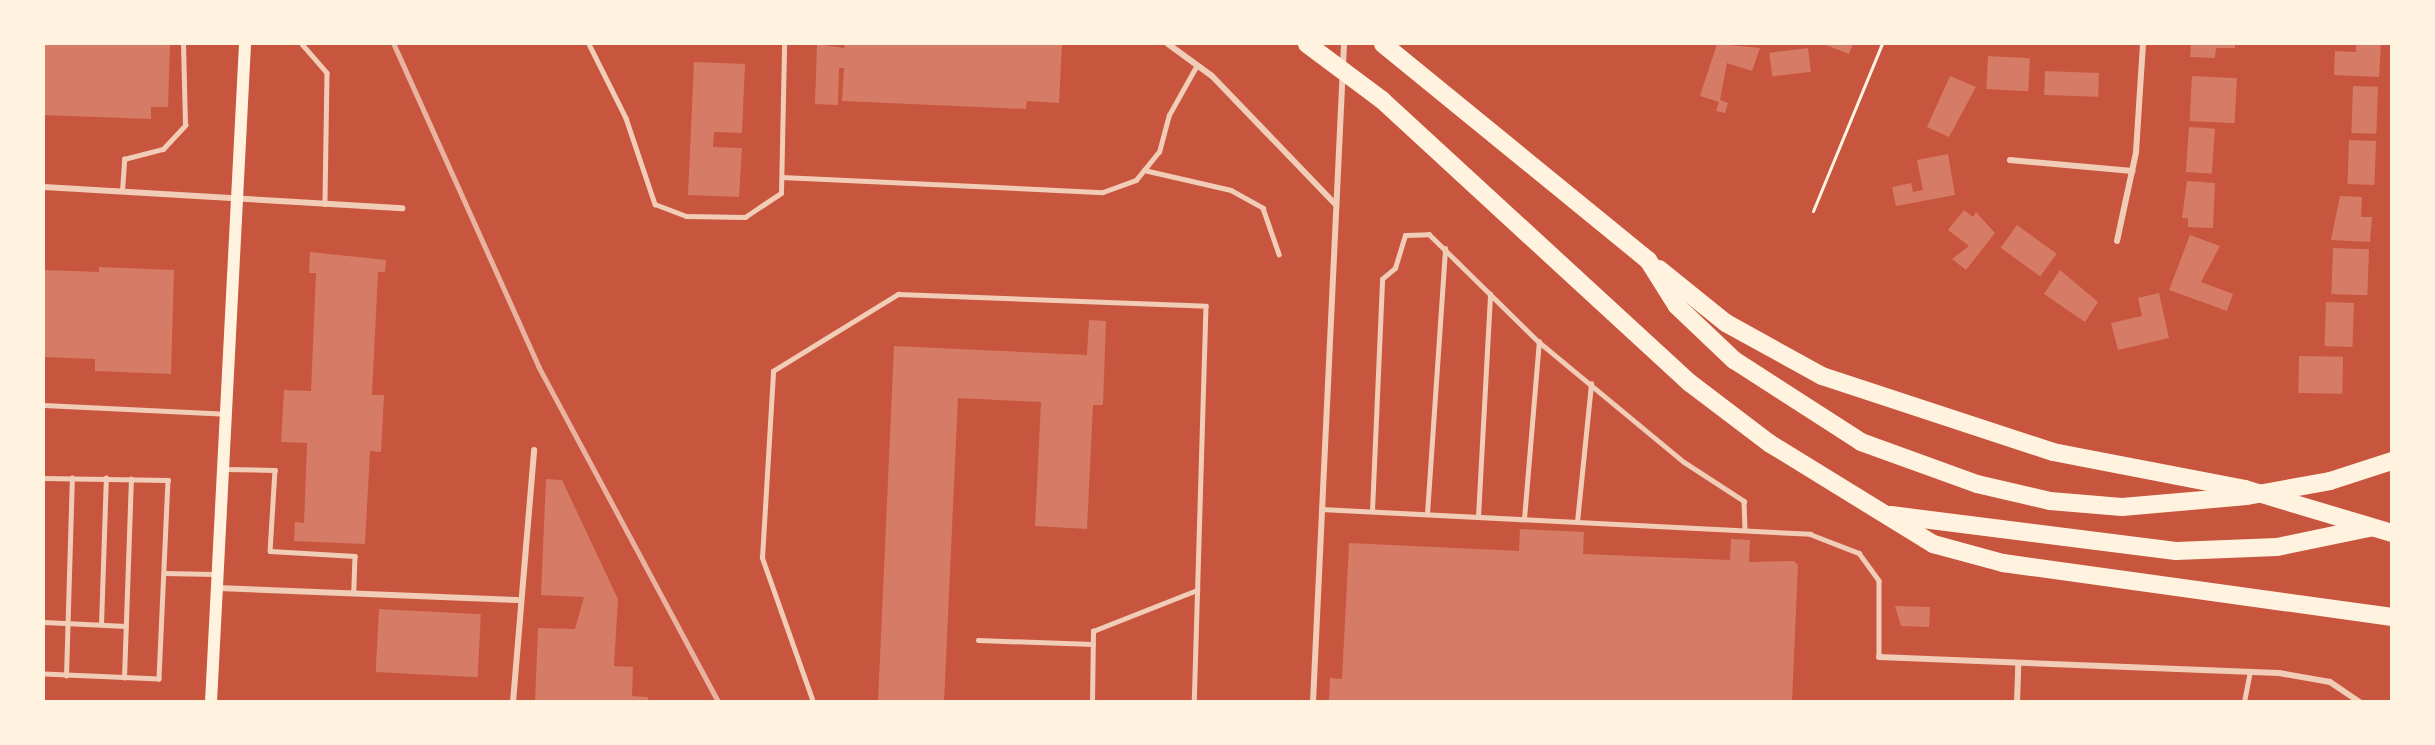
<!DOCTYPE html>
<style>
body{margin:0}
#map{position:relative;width:2435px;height:745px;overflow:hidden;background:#c8553d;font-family:Raleway,sans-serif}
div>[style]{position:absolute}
.building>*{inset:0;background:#d67c66;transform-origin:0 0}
.path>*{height:3px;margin:-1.5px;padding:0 1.5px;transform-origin:1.5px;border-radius:1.5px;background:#fff3e0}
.service>*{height:4.5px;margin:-2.25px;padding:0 2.25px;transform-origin:2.25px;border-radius:2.25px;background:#f1ccb7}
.minor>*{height:6px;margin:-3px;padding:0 3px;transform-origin:3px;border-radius:3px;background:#f1ccb7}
.secondary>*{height:12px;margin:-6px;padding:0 6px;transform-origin:6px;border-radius:6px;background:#fff3e0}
.motorway>*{height:18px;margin:-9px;padding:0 9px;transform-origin:9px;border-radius:9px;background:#fff3e0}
.rail>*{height:4.5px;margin:-2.25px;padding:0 2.25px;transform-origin:2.25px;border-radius:2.25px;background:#e9b49f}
span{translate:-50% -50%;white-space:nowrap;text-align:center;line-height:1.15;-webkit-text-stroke:6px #fff3e0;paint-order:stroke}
.frame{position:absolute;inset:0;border:45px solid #fff3e0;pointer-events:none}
</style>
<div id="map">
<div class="building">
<i style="clip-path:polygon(44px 44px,170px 44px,168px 107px,151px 107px,151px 119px,44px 115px)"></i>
<i style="clip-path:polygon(817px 44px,844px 48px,845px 44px,1062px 44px,1059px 103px,1027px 101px,1026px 109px,842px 101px,844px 68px,839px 68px,838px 105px,815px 104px)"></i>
<i style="clip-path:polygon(1717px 44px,1760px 48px,1752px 71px,1727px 63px,1720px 100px,1728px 103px,1725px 113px,1716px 111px,1719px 102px,1700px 96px)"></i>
<i style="clip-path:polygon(1823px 44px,1853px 44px,1849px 54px)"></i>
<i style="clip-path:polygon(2191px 44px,2235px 44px,2235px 48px,2216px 48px,2215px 58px,2190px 57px)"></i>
<i style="clip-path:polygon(2356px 44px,2381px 44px,2379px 77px,2334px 75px,2335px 51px,2356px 52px)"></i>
<i style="left:1808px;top:48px;width:24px;height:39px;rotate:83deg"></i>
<i style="left:1988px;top:56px;width:42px;height:33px;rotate:3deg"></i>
<i style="clip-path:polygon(694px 62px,745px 64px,742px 133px,714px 132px,713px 147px,742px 148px,739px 197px,688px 195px)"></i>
<i style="left:2045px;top:71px;width:54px;height:24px;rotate:2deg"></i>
<i style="clip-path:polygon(1950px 76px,1976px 87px,1949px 137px,1927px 127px)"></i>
<i style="left:2192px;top:76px;width:45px;height:45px;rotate:3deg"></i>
<i style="left:2353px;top:86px;width:25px;height:47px;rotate:2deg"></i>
<i style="left:2189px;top:127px;width:26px;height:45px;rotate:4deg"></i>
<i style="left:2349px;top:140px;width:27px;height:44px;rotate:2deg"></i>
<i style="clip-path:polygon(1948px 154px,1955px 195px,1896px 206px,1892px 187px,1911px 183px,1913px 192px,1923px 190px,1917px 160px)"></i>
<i style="clip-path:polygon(2187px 181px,2215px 183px,2213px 228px,2188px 227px,2188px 218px,2182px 218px)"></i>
<i style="clip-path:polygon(2340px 196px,2362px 197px,2361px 217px,2372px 217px,2370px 242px,2331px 240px)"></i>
<i style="clip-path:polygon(1964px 210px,1973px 217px,1976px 212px,1995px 233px,1966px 270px,1952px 259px,1969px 246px,1948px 230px)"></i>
<i style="left:2017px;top:225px;width:49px;height:28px;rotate:36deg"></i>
<i style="clip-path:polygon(2190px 235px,2220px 246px,2201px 282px,2233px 294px,2227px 311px,2169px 290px)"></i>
<i style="left:2333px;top:248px;width:36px;height:46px;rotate:2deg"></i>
<i style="clip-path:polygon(310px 252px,386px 260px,385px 272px,378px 272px,372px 395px,384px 395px,381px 452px,370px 451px,365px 544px,294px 541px,295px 522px,304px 523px,307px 443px,281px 442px,284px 390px,311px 391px,316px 273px,309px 273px)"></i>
<i style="clip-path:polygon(99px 267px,174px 270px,171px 374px,95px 371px,95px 359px,44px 357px,44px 270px,99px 272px)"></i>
<i style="clip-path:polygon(2060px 270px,2098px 302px,2085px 322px,2044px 294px)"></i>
<i style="clip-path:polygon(2159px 293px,2169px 338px,2118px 350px,2111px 323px,2142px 316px,2138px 298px)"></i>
<i style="left:2326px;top:302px;width:28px;height:44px;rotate:2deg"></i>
<i style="clip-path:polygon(1089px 320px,1106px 321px,1103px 405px,1093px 405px,1087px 529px,1035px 526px,1041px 402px,958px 398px,944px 702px,878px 702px,894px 346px,1087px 355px)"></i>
<i style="left:2299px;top:356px;width:44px;height:37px;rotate:1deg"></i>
<i style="clip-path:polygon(546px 479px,562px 480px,618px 599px,614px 666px,633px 667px,632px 696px,648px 697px,648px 702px,535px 702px,538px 628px,575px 629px,584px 597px,541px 595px)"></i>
<i style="clip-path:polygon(1520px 529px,1584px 532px,1583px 554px,1730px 560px,1731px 539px,1750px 540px,1749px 562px,1794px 561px,1798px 565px,1792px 702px,1329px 702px,1330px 678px,1342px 679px,1349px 543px,1519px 551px)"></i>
<i style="clip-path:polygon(1895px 606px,1930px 607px,1929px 627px,1901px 626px)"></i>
<i style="left:379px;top:609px;width:102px;height:63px;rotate:3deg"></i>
</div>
<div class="path">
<i style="left:1813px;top:211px;width:181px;rotate:-67.6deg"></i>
</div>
<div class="service">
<i style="left:302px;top:44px;width:38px;rotate:49deg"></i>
<i style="left:327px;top:73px;width:131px;rotate:90.9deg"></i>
<i style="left:589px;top:44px;width:83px;rotate:63.4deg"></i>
<i style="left:626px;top:118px;width:91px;rotate:71.4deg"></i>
<i style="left:655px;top:204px;width:33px;rotate:21deg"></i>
<i style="left:686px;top:216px;width:59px;rotate:1deg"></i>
<i style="left:745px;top:217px;width:43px;rotate:-33.7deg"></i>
<i style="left:781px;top:193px;width:149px;rotate:-88.8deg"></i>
<i style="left:1144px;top:170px;width:89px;rotate:12.9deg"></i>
<i style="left:1231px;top:190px;width:37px;rotate:29deg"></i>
<i style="left:1263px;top:208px;width:49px;rotate:70.8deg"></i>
<i style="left:782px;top:177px;width:321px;rotate:2.7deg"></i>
<i style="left:1103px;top:192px;width:35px;rotate:-20deg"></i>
<i style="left:1136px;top:180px;width:36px;rotate:-51deg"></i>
<i style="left:1159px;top:152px;width:38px;rotate:-75deg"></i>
<i style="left:1169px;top:115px;width:57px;rotate:-60.8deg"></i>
<i style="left:122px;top:191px;width:32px;rotate:-86deg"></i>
<i style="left:124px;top:159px;width:40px;rotate:-14.4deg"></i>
<i style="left:163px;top:149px;width:33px;rotate:-47deg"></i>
<i style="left:185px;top:125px;width:81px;rotate:-91.4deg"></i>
<i style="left:44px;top:405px;width:181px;rotate:2.8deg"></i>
<i style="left:225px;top:469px;width:50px;rotate:1.1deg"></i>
<i style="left:275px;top:470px;width:81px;rotate:93.5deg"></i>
<i style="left:270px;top:551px;width:85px;rotate:3.4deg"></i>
<i style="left:355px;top:556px;width:37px;rotate:92deg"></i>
<i style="left:44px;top:478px;width:124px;rotate:0.9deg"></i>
<i style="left:168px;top:480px;width:199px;rotate:92.6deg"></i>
<i style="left:159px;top:679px;width:115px;rotate:-177.5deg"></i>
<i style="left:1321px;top:509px;width:490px;rotate:2.9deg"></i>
<i style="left:1810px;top:534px;width:53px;rotate:21.2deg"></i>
<i style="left:1859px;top:553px;width:34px;rotate:54deg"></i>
<i style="left:1879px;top:581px;width:76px;rotate:90deg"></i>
<i style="left:1372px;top:511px;width:232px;rotate:-87.5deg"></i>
<i style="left:1382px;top:279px;width:17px;rotate:-40deg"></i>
<i style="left:1395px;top:268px;width:34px;rotate:-73deg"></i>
<i style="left:1405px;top:235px;width:24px;rotate:-2deg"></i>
<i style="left:1429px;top:234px;width:154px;rotate:44.5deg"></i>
<i style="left:1539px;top:342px;width:188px;rotate:39.6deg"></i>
<i style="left:1684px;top:462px;width:72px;rotate:33deg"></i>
<i style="left:1744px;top:501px;width:29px;rotate:88deg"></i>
<i style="left:1427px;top:514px;width:266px;rotate:-86.1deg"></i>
<i style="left:1478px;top:517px;width:223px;rotate:-86.9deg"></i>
<i style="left:1524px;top:519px;width:178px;rotate:-85.2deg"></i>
<i style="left:1577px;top:522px;width:139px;rotate:-84.2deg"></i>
<i style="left:164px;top:573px;width:51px;rotate:1.1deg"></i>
<i style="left:44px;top:622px;width:82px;rotate:2.8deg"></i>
<i style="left:101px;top:625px;width:147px;rotate:-88.1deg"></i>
<i style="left:978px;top:640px;width:115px;rotate:2deg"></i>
<i style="left:66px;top:676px;width:198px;rotate:-88.3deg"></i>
<i style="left:124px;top:678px;width:199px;rotate:-88deg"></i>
<i style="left:813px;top:702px;width:153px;rotate:-109.5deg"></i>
<i style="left:762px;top:558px;width:187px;rotate:-86.6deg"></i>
<i style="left:773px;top:371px;width:147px;rotate:-31.6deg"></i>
<i style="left:898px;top:294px;width:308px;rotate:2.2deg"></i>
<i style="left:1206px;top:306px;width:396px;rotate:91.7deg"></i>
<i style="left:1092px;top:702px;width:71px;rotate:-89.2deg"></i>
<i style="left:1093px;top:631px;width:112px;rotate:-21.5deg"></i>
<i style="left:2244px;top:702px;width:31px;rotate:-79deg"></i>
</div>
<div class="minor">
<i style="left:1168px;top:44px;width:54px;rotate:36deg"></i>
<i style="left:1212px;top:76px;width:179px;rotate:46.1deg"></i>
<i style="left:2010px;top:160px;width:123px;rotate:5.1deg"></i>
<i style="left:44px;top:187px;width:359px;rotate:3.4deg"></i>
<i style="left:2117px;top:241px;width:91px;rotate:-77.9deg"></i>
<i style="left:2136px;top:152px;width:108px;rotate:-86.3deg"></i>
<i style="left:218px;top:588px;width:299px;rotate:2.3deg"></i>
<i style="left:1879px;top:657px;width:400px;rotate:2.3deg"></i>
<i style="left:2279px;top:673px;width:52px;rotate:10deg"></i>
<i style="left:2330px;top:682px;width:36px;rotate:34deg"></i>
<i style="left:513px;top:702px;width:253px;rotate:-85.2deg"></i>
<i style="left:1313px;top:702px;width:659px;rotate:-87.3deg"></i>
<i style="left:2017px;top:702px;width:38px;rotate:-88deg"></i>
</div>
<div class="secondary">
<i style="left:211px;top:702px;width:659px;rotate:-87.04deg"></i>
</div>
<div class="motorway">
<i style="left:1307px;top:44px;width:94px;rotate:36.7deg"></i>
<i style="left:1382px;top:100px;width:418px;rotate:42.6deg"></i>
<i style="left:1690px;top:383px;width:99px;rotate:37.2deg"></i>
<i style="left:1769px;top:443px;width:193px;rotate:31.6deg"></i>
<i style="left:1933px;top:544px;width:73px;rotate:15.2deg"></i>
<i style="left:2003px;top:563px;width:393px;rotate:7.9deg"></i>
<i style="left:1383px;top:44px;width:342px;rotate:39.2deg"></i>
<i style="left:1648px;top:260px;width:54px;rotate:57.8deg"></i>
<i style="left:1677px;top:306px;width:79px;rotate:43.5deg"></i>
<i style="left:1734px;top:360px;width:151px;rotate:32.8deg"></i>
<i style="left:1861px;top:442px;width:123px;rotate:19.9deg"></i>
<i style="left:1977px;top:484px;width:75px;rotate:13.1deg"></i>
<i style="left:2050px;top:501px;width:72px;rotate:4.8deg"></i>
<i style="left:2122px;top:507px;width:125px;rotate:-5deg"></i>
<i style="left:2247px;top:496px;width:84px;rotate:-10.2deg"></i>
<i style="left:2330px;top:481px;width:65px;rotate:-17.9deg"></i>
<i style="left:1659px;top:269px;width:86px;rotate:38.9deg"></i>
<i style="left:1726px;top:323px;width:110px;rotate:28.9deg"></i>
<i style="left:1822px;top:376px;width:243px;rotate:18.2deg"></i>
<i style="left:2053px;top:452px;width:196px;rotate:10.9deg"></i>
<i style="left:2245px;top:489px;width:153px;rotate:16.7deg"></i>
<i style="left:1891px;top:515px;width:287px;rotate:7.2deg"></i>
<i style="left:2176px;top:551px;width:101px;rotate:-2.3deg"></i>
<i style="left:2277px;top:547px;width:94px;rotate:-11.7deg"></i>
</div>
<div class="rail">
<i style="left:394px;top:44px;width:354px;rotate:65.8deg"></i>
<i style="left:539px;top:367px;width:380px;rotate:61.8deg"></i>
</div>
<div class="frame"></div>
</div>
